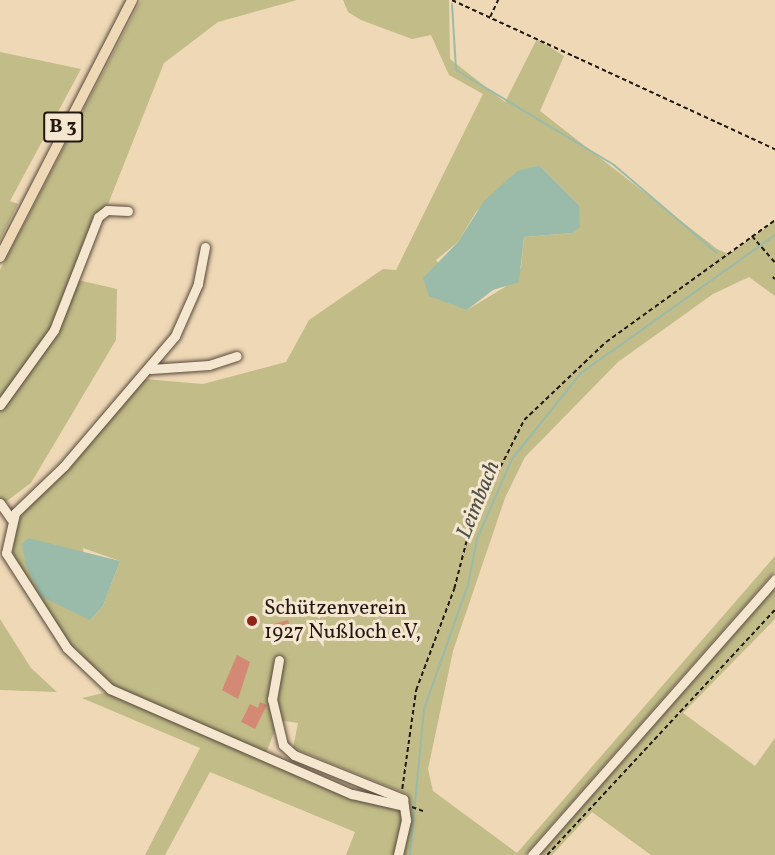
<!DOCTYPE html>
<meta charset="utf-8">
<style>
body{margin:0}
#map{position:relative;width:775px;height:855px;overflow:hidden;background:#efd8b6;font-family:Vollkorn,serif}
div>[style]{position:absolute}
.green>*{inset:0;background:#c1bc88}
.water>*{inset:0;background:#9abba9}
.stream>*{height:2px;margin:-1px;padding:0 1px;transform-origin:1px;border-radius:1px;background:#9abba9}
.building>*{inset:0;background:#d38974}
.path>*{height:1.5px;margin-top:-0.75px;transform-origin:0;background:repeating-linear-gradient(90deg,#221811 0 4.5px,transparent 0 7.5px)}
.roads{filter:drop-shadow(0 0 2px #55483a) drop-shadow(0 0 2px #55483a)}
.minor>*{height:9px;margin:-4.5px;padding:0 4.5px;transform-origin:4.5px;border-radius:4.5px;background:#f5e6d0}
.major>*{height:10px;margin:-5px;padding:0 5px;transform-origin:5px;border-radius:5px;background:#efd8b6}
.dots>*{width:16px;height:16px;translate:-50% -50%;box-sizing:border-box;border:3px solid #f5e6d0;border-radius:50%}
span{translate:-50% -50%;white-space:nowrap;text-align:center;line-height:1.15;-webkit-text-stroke:6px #f5e6d0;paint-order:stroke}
.shield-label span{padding:2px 4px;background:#f5e6d0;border:2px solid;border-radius:4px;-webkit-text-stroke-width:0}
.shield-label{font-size:20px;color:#221811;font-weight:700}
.poi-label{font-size:21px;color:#221811}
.left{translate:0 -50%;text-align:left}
.water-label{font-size:22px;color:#4c5146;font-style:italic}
</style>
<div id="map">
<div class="green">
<i style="clip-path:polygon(141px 0,297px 0,218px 22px,164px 63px,78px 280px,117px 289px,116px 340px,31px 483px,0 506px,0 270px)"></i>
<i style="clip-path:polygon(evenodd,343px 0,449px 0,450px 59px,505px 102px,537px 39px,564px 56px,540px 111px,717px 249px,729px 254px,775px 221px,775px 296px,749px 277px,713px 294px,618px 362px,525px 457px,505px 498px,453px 651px,428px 769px,433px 791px,517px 853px,775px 556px,775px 571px,525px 855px,346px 855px,355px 832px,210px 772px,165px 855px,145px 855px,200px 748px,82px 698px,108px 692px,69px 647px,13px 563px,14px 528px,31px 501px,144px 379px,203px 384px,286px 362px,309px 320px,383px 269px,396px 270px,483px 94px,449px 75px,431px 35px,412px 39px,361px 20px,348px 12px,343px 0,539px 165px,579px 205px,572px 233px,524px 237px,521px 268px,505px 287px,467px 310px,436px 260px,458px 242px,476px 212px,516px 172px,539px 165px,343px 0,83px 548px,120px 561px,103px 606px,91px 619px,83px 548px,343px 0,279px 720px,298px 723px,293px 748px,407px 794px,408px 809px,395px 810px,264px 758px,279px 720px)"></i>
<i style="clip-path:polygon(0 52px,81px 69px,10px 201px,18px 204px,0 240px)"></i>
<i style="clip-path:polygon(775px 588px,775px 619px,683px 713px,755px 766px,775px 738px,775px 855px,651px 855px,592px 812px,552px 855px,540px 855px)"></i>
<i style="clip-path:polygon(0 619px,31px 668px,57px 692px,0 690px)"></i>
</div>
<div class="water">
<i style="clip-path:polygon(539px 165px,579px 205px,580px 227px,572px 233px,524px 237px,519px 282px,493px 290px,467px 310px,429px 296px,423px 278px,458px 242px,484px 201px,517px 171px)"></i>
<i style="clip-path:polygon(28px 538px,120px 561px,103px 606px,90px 620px,42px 597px,26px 566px,22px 544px)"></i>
</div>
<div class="stream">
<i style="left:452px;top:4px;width:66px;rotate:86.5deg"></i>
<i style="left:456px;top:70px;width:184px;rotate:31deg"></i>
<i style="left:614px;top:165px;width:135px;rotate:40.5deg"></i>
<i style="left:410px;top:855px;width:147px;rotate:-84.5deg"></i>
<i style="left:424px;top:709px;width:132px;rotate:-70.5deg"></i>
<i style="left:468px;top:585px;width:47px;rotate:-78.9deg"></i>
<i style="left:477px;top:539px;width:87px;rotate:-66.4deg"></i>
<i style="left:512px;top:459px;width:110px;rotate:-51.3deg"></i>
<i style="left:581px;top:373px;width:238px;rotate:-35.4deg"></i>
</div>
<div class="building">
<i style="clip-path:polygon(288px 620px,293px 636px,273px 637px,270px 625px)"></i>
<i style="clip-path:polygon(237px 655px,250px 662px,238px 699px,222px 690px)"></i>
<i style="clip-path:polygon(260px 702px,267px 705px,255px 729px,241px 722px,250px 704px,258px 708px)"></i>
</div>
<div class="path">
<i style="left:452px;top:0;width:356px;rotate:24.8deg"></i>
<i style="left:490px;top:17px;width:19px;rotate:-65deg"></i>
<i style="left:752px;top:236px;width:35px;rotate:49deg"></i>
<i style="left:773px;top:277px;width:3px;rotate:45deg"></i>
<i style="left:402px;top:789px;width:100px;rotate:-82deg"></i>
<i style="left:416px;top:690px;width:108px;rotate:-69.4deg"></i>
<i style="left:454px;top:589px;width:64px;rotate:-75.5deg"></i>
<i style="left:470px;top:527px;width:120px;rotate:-63.2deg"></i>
<i style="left:524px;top:420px;width:113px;rotate:-43.6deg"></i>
<i style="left:606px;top:342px;width:208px;rotate:-35.8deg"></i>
<i style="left:412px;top:807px;width:12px;rotate:20deg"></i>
<i style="left:547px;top:855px;width:335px;rotate:-47.1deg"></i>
</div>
<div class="roads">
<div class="minor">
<i style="left:205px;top:247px;width:38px;rotate:101deg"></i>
<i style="left:198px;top:284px;width:57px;rotate:113.9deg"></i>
<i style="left:175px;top:336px;width:171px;rotate:130.5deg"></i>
<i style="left:64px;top:466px;width:68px;rotate:136.2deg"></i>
<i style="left:15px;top:513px;width:41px;rotate:102.7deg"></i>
<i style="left:6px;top:553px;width:113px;rotate:57.3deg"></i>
<i style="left:67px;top:648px;width:59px;rotate:43.6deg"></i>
<i style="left:110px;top:689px;width:264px;rotate:23.5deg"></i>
<i style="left:352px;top:794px;width:53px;rotate:13deg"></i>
<i style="left:151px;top:369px;width:58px;rotate:-3.9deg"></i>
<i style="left:209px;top:365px;width:29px;rotate:-18deg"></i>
<i style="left:0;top:405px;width:92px;rotate:-54.2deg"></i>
<i style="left:54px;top:330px;width:121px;rotate:-68.7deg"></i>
<i style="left:98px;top:217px;width:11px;rotate:-38deg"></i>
<i style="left:107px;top:210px;width:21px;rotate:3deg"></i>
<i style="left:0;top:503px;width:19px;rotate:55deg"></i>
<i style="left:279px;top:660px;width:40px;rotate:100deg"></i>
<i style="left:272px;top:699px;width:47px;rotate:76.6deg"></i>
<i style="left:283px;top:745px;width:15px;rotate:42deg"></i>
<i style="left:294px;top:755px;width:118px;rotate:22deg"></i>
<i style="left:403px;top:799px;width:21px;rotate:82deg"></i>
<i style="left:406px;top:820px;width:36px;rotate:103deg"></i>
<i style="left:532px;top:855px;width:368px;rotate:-48.6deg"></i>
</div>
<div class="major">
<i style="left:0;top:257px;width:289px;rotate:-62.8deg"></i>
</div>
</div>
<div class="dots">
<i style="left:252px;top:621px;background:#8f2418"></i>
</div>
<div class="shield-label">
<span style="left:63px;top:127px">B 3</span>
</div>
<div class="poi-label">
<span class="left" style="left:264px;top:621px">Schützenverein<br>1927 Nußloch e.V,</span>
</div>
<div class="water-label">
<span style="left:479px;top:500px;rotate:-68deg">Leimbach</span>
</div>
</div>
